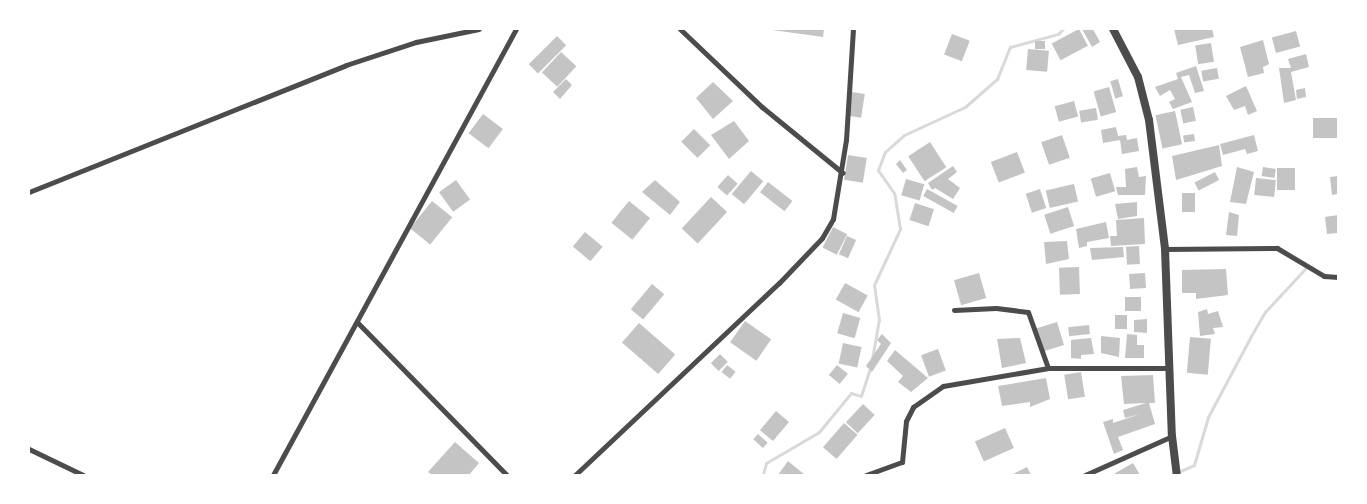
<!DOCTYPE html>
<style>
body{margin:0}
#map{position:relative;width:1367px;height:504px;overflow:hidden;background:#fff;font-family:"IBM Plex Sans",sans-serif}
div>[style]{position:absolute}
.stream>*{height:3px;margin:-1.5px;padding:0 1.5px;transform-origin:1.5px;border-radius:1.5px;background:#d9d9d9}
.building>*{inset:0;background:#c4c4c4;transform-origin:0 0}
.minor>*{height:5px;margin:-2.5px;padding:0 2.5px;transform-origin:2.5px;border-radius:2.5px;background:#4c4c4c}
.tertiary>*{height:8px;margin:-4px;padding:0 4px;transform-origin:4px;border-radius:4px;background:#4c4c4c}
span{translate:-50% -50%;white-space:nowrap;text-align:center;line-height:1.15;-webkit-text-stroke:4px #fff;paint-order:stroke}
.frame{position:absolute;inset:0;border:30px solid #fff;pointer-events:none}
</style>
<div id="map">
<div class="stream">
<i style="left:872px;top:359px;width:40px;rotate:-80deg"></i>
<i style="left:879px;top:320px;width:35px;rotate:-98deg"></i>
<i style="left:874px;top:285px;width:62px;rotate:-65.1deg"></i>
<i style="left:900px;top:229px;width:36px;rotate:-99deg"></i>
<i style="left:894px;top:193px;width:28px;rotate:-125deg"></i>
<i style="left:878px;top:170px;width:19px;rotate:-69deg"></i>
<i style="left:885px;top:152px;width:25px;rotate:-42deg"></i>
<i style="left:904px;top:135px;width:67px;rotate:-24.7deg"></i>
<i style="left:965px;top:107px;width:43px;rotate:-41.2deg"></i>
<i style="left:997px;top:79px;width:35px;rotate:-68deg"></i>
<i style="left:1010px;top:47px;width:50px;rotate:-15.2deg"></i>
<i style="left:1058px;top:34px;width:7px;rotate:-45deg"></i>
<i style="left:763px;top:475px;width:12px;rotate:-76deg"></i>
<i style="left:766px;top:463px;width:61px;rotate:-30.3deg"></i>
<i style="left:819px;top:432px;width:50px;rotate:-50.6deg"></i>
<i style="left:851px;top:393px;width:10px;rotate:17deg"></i>
<i style="left:861px;top:396px;width:33px;rotate:-72deg"></i>
<i style="left:1171px;top:475px;width:25px;rotate:-23deg"></i>
<i style="left:1194px;top:465px;width:50px;rotate:-73.7deg"></i>
<i style="left:1208px;top:417px;width:92px;rotate:-62deg"></i>
<i style="left:1251px;top:336px;width:28px;rotate:-60deg"></i>
<i style="left:1265px;top:312px;width:59px;rotate:-47.1deg"></i>
</div>
<div class="building">
<i style="clip-path:polygon(765px 29px,824px 29px,823px 37px)"></i>
<i style="left:1079px;top:29px;width:19px;height:31px;rotate:62deg"></i>
<i style="clip-path:polygon(1082px 29px,1093px 29px,1100px 42px,1092px 47px)"></i>
<i style="clip-path:polygon(1174px 29px,1212px 29px,1214px 37px,1178px 45px)"></i>
<i style="left:1296px;top:31px;width:16px;height:25px;rotate:75deg"></i>
<i style="left:952px;top:34px;width:19px;height:22px;rotate:21deg"></i>
<i style="left:557px;top:36px;width:13px;height:40px;rotate:45deg"></i>
<i style="clip-path:polygon(1263px 40px,1269px 64px,1263px 67px,1264px 73px,1248px 77px,1240px 47px)"></i>
<i style="left:1035px;top:41px;width:10px;height:8px"></i>
<i style="left:1211px;top:43px;width:19px;height:16px;rotate:81deg"></i>
<i style="left:1028px;top:49px;width:21px;height:21px;rotate:5deg"></i>
<i style="left:561px;top:52px;width:21px;height:28px;rotate:43deg"></i>
<i style="clip-path:polygon(1306px 54px,1309px 67px,1291px 72px,1296px 100px,1284px 103px,1279px 68px,1291px 68px,1288px 59px)"></i>
<i style="clip-path:polygon(1196px 66px,1204px 91px,1195px 93px,1189px 75px,1181px 77px,1192px 102px,1173px 109px,1169px 102px,1175px 99px,1170px 90px,1160px 96px,1155px 87px,1178px 79px,1176px 73px)"></i>
<i style="left:1217px;top:68px;width:11px;height:16px;rotate:80deg"></i>
<i style="clip-path:polygon(566px 79px,572px 85px,560px 99px,553px 92px)"></i>
<i style="left:1118px;top:79px;width:18px;height:8px;rotate:74deg"></i>
<i style="clip-path:polygon(713px 82px,733px 101px,713px 119px,696px 98px)"></i>
<i style="clip-path:polygon(1246px 86px,1257px 111px,1248px 115px,1245px 106px,1234px 110px,1226px 96px)"></i>
<i style="left:1109px;top:87px;width:26px;height:16px;rotate:74deg"></i>
<i style="clip-path:polygon(1305px 88px,1306px 97px,1297px 99px,1296px 90px)"></i>
<i style="left:852px;top:92px;width:13px;height:24px;rotate:9deg"></i>
<i style="left:1074px;top:101px;width:16px;height:20px;rotate:75deg"></i>
<i style="left:1193px;top:107px;width:14px;height:13px;rotate:78deg"></i>
<i style="left:1096px;top:108px;width:12px;height:17px;rotate:81deg"></i>
<i style="left:1175px;top:111px;width:34px;height:20px;rotate:78deg"></i>
<i style="left:483px;top:114px;width:25px;height:24px;rotate:37deg"></i>
<i style="left:1313px;top:118px;width:25px;height:20px"></i>
<i style="clip-path:polygon(734px 121px,749px 141px,729px 159px,711px 135px)"></i>
<i style="clip-path:polygon(1116px 127px,1118px 136px,1126px 135px,1127px 140px,1137px 138px,1139px 151px,1122px 154px,1120px 140px,1103px 143px,1101px 130px)"></i>
<i style="left:694px;top:129px;width:23px;height:18px;rotate:45deg"></i>
<i style="left:1194px;top:134px;width:7px;height:11px;rotate:82deg"></i>
<i style="left:1062px;top:135px;width:24px;height:22px;rotate:71deg"></i>
<i style="clip-path:polygon(1254px 135px,1258px 151px,1247px 154px,1245px 149px,1223px 155px,1220px 144px)"></i>
<i style="left:930px;top:142px;width:30px;height:26px;rotate:57deg"></i>
<i style="clip-path:polygon(1219px 145px,1222px 166px,1176px 180px,1172px 156px)"></i>
<i style="left:1017px;top:152px;width:22px;height:28px;rotate:69deg"></i>
<i style="left:848px;top:155px;width:19px;height:25px;rotate:9deg"></i>
<i style="clip-path:polygon(900px 160px,907px 170px,903px 173px,896px 164px)"></i>
<i style="clip-path:polygon(953px 166px,957px 172px,948px 179px,960px 188px,953px 199px,935px 188px,932px 190px,928px 183px)"></i>
<i style="clip-path:polygon(1137px 167px,1139px 177px,1146px 176px,1145px 195px,1118px 195px,1116px 187px,1126px 187px,1125px 169px)"></i>
<i style="clip-path:polygon(1237px 167px,1254px 172px,1246px 204px,1230px 202px)"></i>
<i style="left:1263px;top:167px;width:13px;height:9px;rotate:9deg"></i>
<i style="left:1277px;top:168px;width:18px;height:22px"></i>
<i style="left:751px;top:171px;width:16px;height:30px;rotate:40deg"></i>
<i style="left:1215px;top:172px;width:9px;height:23px;rotate:63deg"></i>
<i style="left:1110px;top:173px;width:19px;height:20px;rotate:74deg"></i>
<i style="left:728px;top:175px;width:13px;height:16px;rotate:42deg"></i>
<i style="clip-path:polygon(1338px 176px,1338px 194px,1332px 195px,1330px 177px)"></i>
<i style="left:1256px;top:178px;width:20px;height:17px;rotate:6deg"></i>
<i style="left:906px;top:179px;width:19px;height:17px;rotate:16deg"></i>
<i style="left:456px;top:180px;width:24px;height:21px;rotate:54deg"></i>
<i style="clip-path:polygon(655px 180px,680px 202px,670px 215px,642px 192px)"></i>
<i style="left:768px;top:182px;width:31px;height:13px;rotate:38deg"></i>
<i style="left:1074px;top:184px;width:18px;height:29px;rotate:77deg"></i>
<i style="left:927px;top:189px;width:35px;height:8px;rotate:29deg"></i>
<i style="left:1040px;top:189px;width:20px;height:15px;rotate:72deg"></i>
<i style="left:1182px;top:193px;width:13px;height:19px"></i>
<i style="left:711px;top:197px;width:22px;height:43px;rotate:43deg"></i>
<i style="left:432px;top:201px;width:26px;height:35px;rotate:39deg"></i>
<i style="left:629px;top:201px;width:27px;height:28px;rotate:39deg"></i>
<i style="clip-path:polygon(1137px 202px,1137px 216px,1118px 219px,1115px 204px)"></i>
<i style="left:915px;top:203px;width:20px;height:18px;rotate:18deg"></i>
<i style="left:1068px;top:207px;width:20px;height:25px;rotate:72deg"></i>
<i style="clip-path:polygon(1229px 212px,1239px 215px,1237px 236px,1226px 235px)"></i>
<i style="clip-path:polygon(1338px 215px,1338px 233px,1327px 234px,1325px 217px)"></i>
<i style="clip-path:polygon(1144px 218px,1145px 244px,1111px 246px,1110px 236px,1117px 236px,1116px 220px)"></i>
<i style="clip-path:polygon(1106px 222px,1109px 238px,1087px 242px,1087px 246px,1079px 248px,1076px 229px)"></i>
<i style="left:833px;top:227px;width:16px;height:23px;rotate:27deg"></i>
<i style="left:585px;top:232px;width:23px;height:19px;rotate:40deg"></i>
<i style="left:847px;top:236px;width:10px;height:20px;rotate:24deg"></i>
<i style="clip-path:polygon(1067px 241px,1069px 259px,1046px 264px,1044px 242px)"></i>
<i style="left:1139px;top:246px;width:18px;height:13px;rotate:87deg"></i>
<i style="clip-path:polygon(1123px 247px,1124px 257px,1092px 260px,1090px 248px)"></i>
<i style="left:1079px;top:267px;width:27px;height:20px;rotate:88deg"></i>
<i style="clip-path:polygon(1226px 269px,1228px 295px,1196px 299px,1196px 293px,1182px 293px,1182px 270px)"></i>
<i style="left:979px;top:273px;width:26px;height:26px;rotate:74deg"></i>
<i style="left:1145px;top:273px;width:15px;height:16px;rotate:86deg"></i>
<i style="left:845px;top:283px;width:26px;height:19px;rotate:29deg"></i>
<i style="left:652px;top:284px;width:16px;height:33px;rotate:40deg"></i>
<i style="left:1125px;top:297px;width:16px;height:14px"></i>
<i style="clip-path:polygon(1207px 309px,1208px 314px,1218px 311px,1223px 327px,1213px 328px,1215px 334px,1200px 336px,1198px 312px)"></i>
<i style="left:843px;top:313px;width:18px;height:21px;rotate:16deg"></i>
<i style="left:1115px;top:315px;width:12px;height:14px"></i>
<i style="clip-path:polygon(1147px 319px,1147px 333px,1134px 332px,1134px 320px)"></i>
<i style="left:745px;top:321px;width:32px;height:26px;rotate:35deg"></i>
<i style="left:1057px;top:322px;width:24px;height:22px;rotate:73deg"></i>
<i style="left:639px;top:323px;width:48px;height:26px;rotate:41deg"></i>
<i style="left:1089px;top:325px;width:9px;height:21px;rotate:84deg"></i>
<i style="clip-path:polygon(882px 334px,891px 343px,872px 372px,866px 366px,881px 344px,877px 340px)"></i>
<i style="clip-path:polygon(1127px 334px,1137px 335px,1137px 345px,1144px 345px,1144px 358px,1125px 358px)"></i>
<i style="clip-path:polygon(1101px 336px,1120px 338px,1119px 357px,1101px 353px)"></i>
<i style="left:1190px;top:337px;width:21px;height:36px;rotate:5deg"></i>
<i style="clip-path:polygon(1020px 338px,1026px 363px,1002px 368px,997px 339px)"></i>
<i style="clip-path:polygon(1091px 338px,1094px 354px,1081px 355px,1081px 359px,1071px 358px,1071px 340px)"></i>
<i style="left:843px;top:343px;width:19px;height:21px;rotate:12deg"></i>
<i style="left:938px;top:349px;width:23px;height:18px;rotate:70deg"></i>
<i style="clip-path:polygon(895px 350px,928px 378px,911px 392px,898px 382px,903px 376px,887px 361px)"></i>
<i style="left:720px;top:354px;width:11px;height:13px;rotate:45deg"></i>
<i style="left:727px;top:365px;width:11px;height:9px;rotate:38deg"></i>
<i style="left:837px;top:365px;width:14px;height:13px;rotate:39deg"></i>
<i style="left:1081px;top:372px;width:25px;height:17px;rotate:81deg"></i>
<i style="clip-path:polygon(1153px 375px,1155px 403px,1149px 403px,1155px 424px,1118px 437px,1123px 450px,1114px 454px,1103px 422px,1113px 419px,1113px 423px,1140px 414px,1125px 418px,1123px 410px,1146px 403px,1124px 404px,1121px 376px)"></i>
<i style="clip-path:polygon(1046px 378px,1050px 399px,1030px 407px,1030px 402px,1002px 406px,998px 386px)"></i>
<i style="left:863px;top:404px;width:16px;height:25px;rotate:43deg"></i>
<i style="left:776px;top:411px;width:17px;height:25px;rotate:40deg"></i>
<i style="left:844px;top:423px;width:18px;height:32px;rotate:41deg"></i>
<i style="left:1005px;top:428px;width:22px;height:33px;rotate:66deg"></i>
<i style="left:758px;top:434px;width:13px;height:7px;rotate:42deg"></i>
<i style="clip-path:polygon(455px 442px,479px 463px,469px 475px,432px 475px,428px 472px)"></i>
<i style="clip-path:polygon(788px 461px,805px 475px,778px 475px)"></i>
<i style="clip-path:polygon(1133px 463px,1140px 475px,1112px 475px)"></i>
<i style="clip-path:polygon(1027px 467px,1031px 475px,1011px 475px)"></i>
</div>
<div class="minor">
<i style="left:680px;top:29px;width:113px;rotate:43.6deg"></i>
<i style="left:762px;top:107px;width:104px;rotate:39.2deg"></i>
<i style="left:29px;top:192px;width:341px;rotate:-21.8deg"></i>
<i style="left:346px;top:65px;width:74px;rotate:-18.2deg"></i>
<i style="left:416px;top:42px;width:64px;rotate:-11.7deg"></i>
<i style="left:1165px;top:249px;width:112px;rotate:-0.5deg"></i>
<i style="left:1277px;top:248px;width:55px;rotate:30.8deg"></i>
<i style="left:1324px;top:276px;width:14px;rotate:4deg"></i>
<i style="left:954px;top:310px;width:42px;rotate:-2.7deg"></i>
<i style="left:996px;top:308px;width:32px;rotate:7deg"></i>
<i style="left:1028px;top:312px;width:59px;rotate:70.3deg"></i>
<i style="left:357px;top:322px;width:214px;rotate:45.6deg"></i>
<i style="left:29px;top:449px;width:60px;rotate:25.7deg"></i>
<i style="left:273px;top:475px;width:508px;rotate:-61.42deg"></i>
<i style="left:575px;top:475px;width:280px;rotate:-43.3deg"></i>
<i style="left:779px;top:283px;width:62px;rotate:-46.3deg"></i>
<i style="left:822px;top:238px;width:22px;rotate:-60deg"></i>
<i style="left:833px;top:219px;width:80px;rotate:-80.7deg"></i>
<i style="left:846px;top:140px;width:111px;rotate:-86.4deg"></i>
<i style="left:866px;top:475px;width:38px;rotate:-20deg"></i>
<i style="left:902px;top:462px;width:41px;rotate:-84.4deg"></i>
<i style="left:906px;top:421px;width:16px;rotate:-63deg"></i>
<i style="left:913px;top:407px;width:37px;rotate:-35deg"></i>
<i style="left:943px;top:386px;width:107px;rotate:-9.7deg"></i>
<i style="left:1048px;top:368px;width:122px"></i>
<i style="left:1085px;top:475px;width:95px;rotate:-24.1deg"></i>
</div>
<div class="tertiary">
<i style="left:1113px;top:29px;width:54px;rotate:62.5deg"></i>
<i style="left:1138px;top:77px;width:44px;rotate:75.7deg"></i>
<i style="left:1149px;top:120px;width:130px;rotate:82.9deg"></i>
<i style="left:1165px;top:249px;width:187px;rotate:87.9deg"></i>
<i style="left:1172px;top:436px;width:39px;rotate:83deg"></i>
</div>
<div class="frame"></div>
</div>
